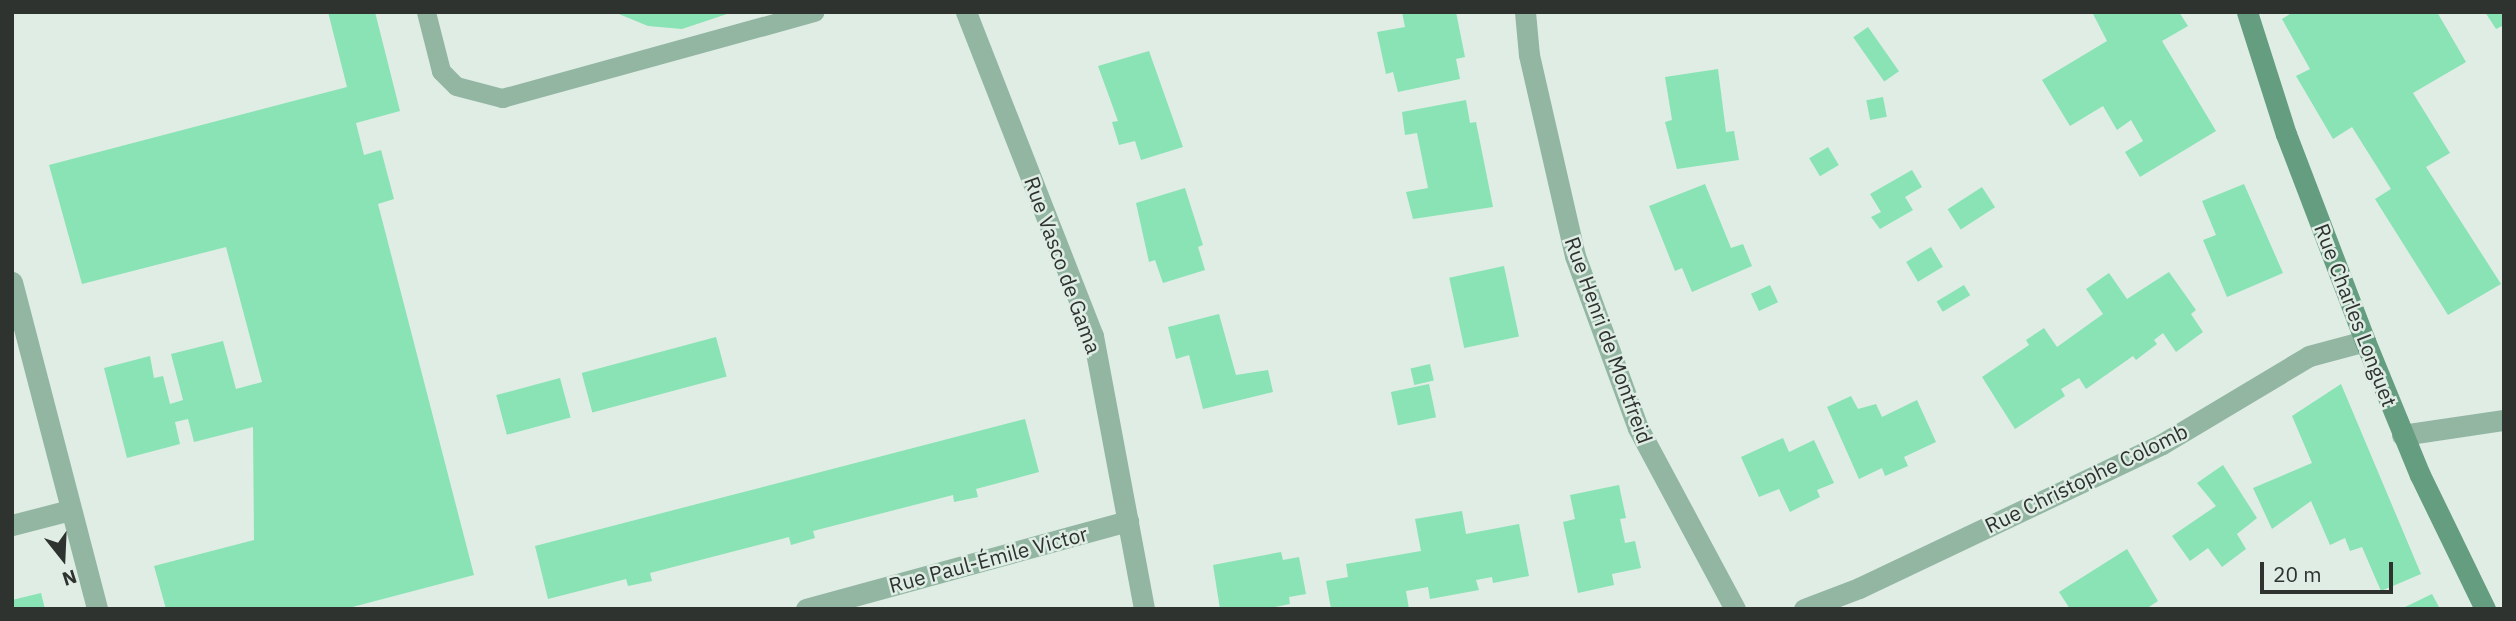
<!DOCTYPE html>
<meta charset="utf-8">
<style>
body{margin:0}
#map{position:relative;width:2516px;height:621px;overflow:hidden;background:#dfede5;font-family:"IBM Plex Sans",sans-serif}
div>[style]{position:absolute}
.building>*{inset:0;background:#89e3b4;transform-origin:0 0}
.lane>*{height:19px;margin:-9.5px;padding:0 9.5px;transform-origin:9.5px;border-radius:9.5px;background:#92b6a1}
.street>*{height:21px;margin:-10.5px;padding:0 10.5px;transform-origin:10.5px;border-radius:10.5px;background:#92b6a1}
.secondary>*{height:21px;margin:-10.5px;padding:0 10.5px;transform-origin:10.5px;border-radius:10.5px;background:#649d7f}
span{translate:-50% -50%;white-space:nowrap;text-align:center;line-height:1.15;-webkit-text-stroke:5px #dfede5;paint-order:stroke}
.street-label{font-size:21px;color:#2e3330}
.frame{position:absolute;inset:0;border:14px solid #2e3330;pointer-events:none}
.north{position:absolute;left:28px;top:523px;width:70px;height:70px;-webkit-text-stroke:5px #dfede5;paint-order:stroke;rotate:162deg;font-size:19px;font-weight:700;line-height:28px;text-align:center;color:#2e3330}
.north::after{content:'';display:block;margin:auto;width:24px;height:32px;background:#2e3330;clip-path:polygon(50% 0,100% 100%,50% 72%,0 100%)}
.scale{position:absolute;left:2260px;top:562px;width:133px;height:32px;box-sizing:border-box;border:4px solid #2e3330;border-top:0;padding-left:9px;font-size:21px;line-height:24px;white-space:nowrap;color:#2e3330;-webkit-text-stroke:5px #dfede5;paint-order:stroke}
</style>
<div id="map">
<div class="building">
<i style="clip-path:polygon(328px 12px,375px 12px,400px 111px,356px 123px,364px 155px,381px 150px,394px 199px,378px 204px,474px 575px,345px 609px,166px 609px,154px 566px,254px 540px,253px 427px,194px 442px,188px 419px,175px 422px,180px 444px,127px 458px,104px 368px,150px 356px,154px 378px,163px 376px,170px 404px,183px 400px,171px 354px,223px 341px,236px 389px,262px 382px,226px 247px,82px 284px,49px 165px,347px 87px)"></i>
<i style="clip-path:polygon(614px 12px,733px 12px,682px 29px,648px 26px)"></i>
<i style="clip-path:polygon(1402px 12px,1456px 12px,1465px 57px,1456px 59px,1460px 79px,1398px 92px,1393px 72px,1386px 74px,1377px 32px,1405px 27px)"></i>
<i style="clip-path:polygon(2092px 12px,2179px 12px,2188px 26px,2162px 41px,2216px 131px,2140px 177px,2125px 152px,2143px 141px,2131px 120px,2117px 130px,2103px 106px,2070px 126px,2042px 80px,2107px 41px)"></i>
<i style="clip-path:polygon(2293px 12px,2437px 12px,2466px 62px,2413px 93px,2450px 153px,2426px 167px,2501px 284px,2448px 315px,2375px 199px,2391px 189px,2352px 127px,2333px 139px,2296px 76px,2310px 69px,2282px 19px)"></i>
<i style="clip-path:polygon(2485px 12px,2504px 12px,2504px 25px,2496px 29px)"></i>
<i style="left:1868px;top:27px;width:54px;height:18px;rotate:55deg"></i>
<i style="clip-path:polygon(1149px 51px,1183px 147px,1141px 160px,1135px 141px,1119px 145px,1112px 122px,1118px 121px,1098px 66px)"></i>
<i style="clip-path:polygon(1718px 69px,1726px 132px,1734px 131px,1739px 160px,1677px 169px,1665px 122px,1672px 120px,1665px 77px)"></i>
<i style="left:1883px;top:97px;width:20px;height:17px;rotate:79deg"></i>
<i style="clip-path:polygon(1466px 100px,1470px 123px,1476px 122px,1493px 207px,1413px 219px,1406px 192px,1428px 188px,1417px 133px,1405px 135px,1402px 112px)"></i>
<i style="left:1828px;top:147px;width:21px;height:22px;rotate:59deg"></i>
<i style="clip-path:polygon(1912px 170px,1922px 187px,1905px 197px,1913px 210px,1880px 229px,1871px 217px,1881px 212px,1870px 194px)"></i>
<i style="clip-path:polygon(1705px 184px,1731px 248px,1743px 244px,1752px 266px,1692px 292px,1682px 268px,1675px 271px,1649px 206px)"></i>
<i style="clip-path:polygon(2244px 184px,2283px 273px,2227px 297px,2203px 240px,2216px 235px,2202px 201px)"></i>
<i style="left:1982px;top:187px;width:24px;height:41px;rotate:57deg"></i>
<i style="clip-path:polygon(1185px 188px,1203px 245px,1198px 247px,1205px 270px,1163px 283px,1155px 260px,1149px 262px,1136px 203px)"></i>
<i style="left:1931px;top:247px;width:23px;height:29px;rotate:59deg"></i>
<i style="left:1504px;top:266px;width:72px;height:56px;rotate:78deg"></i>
<i style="clip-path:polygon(2169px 272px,2196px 310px,2191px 314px,2203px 332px,2176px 352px,2163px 333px,2154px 340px,2157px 344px,2136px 360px,2133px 356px,2086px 389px,2079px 378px,2061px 389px,2065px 396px,2015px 429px,1982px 377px,2029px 345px,2026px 340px,2044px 328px,2057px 347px,2103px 314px,2086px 289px,2109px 273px,2127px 299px)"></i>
<i style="left:1770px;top:285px;width:19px;height:21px;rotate:65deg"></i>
<i style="left:1964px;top:285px;width:12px;height:32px;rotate:59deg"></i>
<i style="clip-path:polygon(1219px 314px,1236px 375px,1268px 370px,1273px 392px,1203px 409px,1189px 355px,1176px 359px,1168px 327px)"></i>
<i style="left:716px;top:337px;width:41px;height:139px;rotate:75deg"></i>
<i style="left:1430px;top:364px;width:17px;height:20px;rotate:77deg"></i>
<i style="left:560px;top:378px;width:41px;height:66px;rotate:75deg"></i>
<i style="left:1429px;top:384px;width:34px;height:39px;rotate:78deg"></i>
<i style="clip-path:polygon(2341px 384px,2421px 574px,2381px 591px,2362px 547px,2350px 551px,2345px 538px,2330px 545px,2311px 501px,2272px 529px,2253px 488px,2312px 463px,2292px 416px)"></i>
<i style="clip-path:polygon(1851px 396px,1858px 409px,1876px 404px,1882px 417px,1917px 400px,1936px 442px,1904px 457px,1908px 466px,1885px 476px,1882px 468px,1859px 479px,1827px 407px)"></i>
<i style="clip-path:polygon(1025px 419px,1039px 472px,976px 489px,978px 497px,954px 502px,953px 495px,813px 531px,815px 538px,791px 545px,789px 537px,650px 573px,652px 581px,628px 586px,626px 579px,548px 599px,535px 546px)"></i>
<i style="clip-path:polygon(1783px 438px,1789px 452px,1814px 440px,1834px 483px,1817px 490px,1820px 497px,1790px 512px,1779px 489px,1759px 497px,1741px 457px)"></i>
<i style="clip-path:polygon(2223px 465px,2257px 518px,2237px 534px,2246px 549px,2222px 567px,2208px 548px,2190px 561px,2172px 536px,2216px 506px,2197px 483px)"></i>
<i style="clip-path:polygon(1619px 485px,1626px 518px,1620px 519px,1625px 543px,1635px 541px,1641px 568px,1612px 574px,1614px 585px,1578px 593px,1563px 522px,1575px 519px,1570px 495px)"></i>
<i style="clip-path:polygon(1462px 511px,1466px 534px,1519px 524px,1529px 576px,1493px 583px,1492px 577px,1476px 580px,1479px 590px,1430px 599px,1428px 587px,1406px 591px,1409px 609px,1331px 609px,1326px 581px,1348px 577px,1346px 564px,1421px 551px,1415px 519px)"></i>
<i style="clip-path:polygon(2127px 549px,2158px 601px,2146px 609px,2070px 609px,2059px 592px)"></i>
<i style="clip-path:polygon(1281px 552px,1283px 560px,1299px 557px,1306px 594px,1289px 597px,1290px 604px,1265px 609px,1220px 609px,1213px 565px)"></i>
<i style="clip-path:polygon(41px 593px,45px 609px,12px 609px,12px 600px)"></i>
<i style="clip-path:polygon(2432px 594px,2440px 609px,2401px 609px)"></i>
</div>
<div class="lane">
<i style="left:426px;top:12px;width:61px;rotate:75.7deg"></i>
<i style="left:441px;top:71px;width:21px;rotate:45deg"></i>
<i style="left:456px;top:86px;width:48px;rotate:14.6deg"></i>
<i style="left:502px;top:98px;width:324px;rotate:-15.4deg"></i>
</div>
<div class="street">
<i style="left:966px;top:12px;width:348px;rotate:68.6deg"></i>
<i style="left:1093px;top:336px;width:278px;rotate:79.4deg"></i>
<i style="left:1525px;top:12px;width:43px;rotate:84.7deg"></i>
<i style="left:1529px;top:55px;width:206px;rotate:77.1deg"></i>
<i style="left:1575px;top:256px;width:183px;rotate:69.9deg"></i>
<i style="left:1638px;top:428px;width:205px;rotate:61.8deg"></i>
<i style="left:12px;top:282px;width:338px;rotate:75.4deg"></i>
<i style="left:2402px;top:435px;width:103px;rotate:-8.4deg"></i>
<i style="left:12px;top:525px;width:60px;rotate:-14.5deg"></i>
<i style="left:806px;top:609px;width:334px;rotate:-15.3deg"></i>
<i style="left:1804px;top:609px;width:59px;rotate:-20.9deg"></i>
<i style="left:1859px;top:588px;width:335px;rotate:-25.4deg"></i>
<i style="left:2162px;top:444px;width:171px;rotate:-30.9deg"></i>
<i style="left:2309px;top:356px;width:58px;rotate:-15deg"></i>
</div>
<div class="secondary">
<i style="left:2247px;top:12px;width:128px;rotate:72.3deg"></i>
<i style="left:2286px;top:134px;width:222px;rotate:69.1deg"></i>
<i style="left:2365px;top:341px;width:145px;rotate:67.7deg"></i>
<i style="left:2420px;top:475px;width:149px;rotate:64.1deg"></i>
</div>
<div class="street-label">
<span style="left:1063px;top:265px;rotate:70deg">Rue Vasco de Gama</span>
<span style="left:2356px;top:315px;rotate:69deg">Rue Charles Longuet</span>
<span style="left:1609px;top:340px;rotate:70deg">Rue Henri de Montfreid</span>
<span style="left:2086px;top:478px;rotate:-26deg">Rue Christophe Colomb</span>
<span style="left:988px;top:559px;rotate:-15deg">Rue Paul-Émile Victor</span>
</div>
<div class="frame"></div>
<div class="north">N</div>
<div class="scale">20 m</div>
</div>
